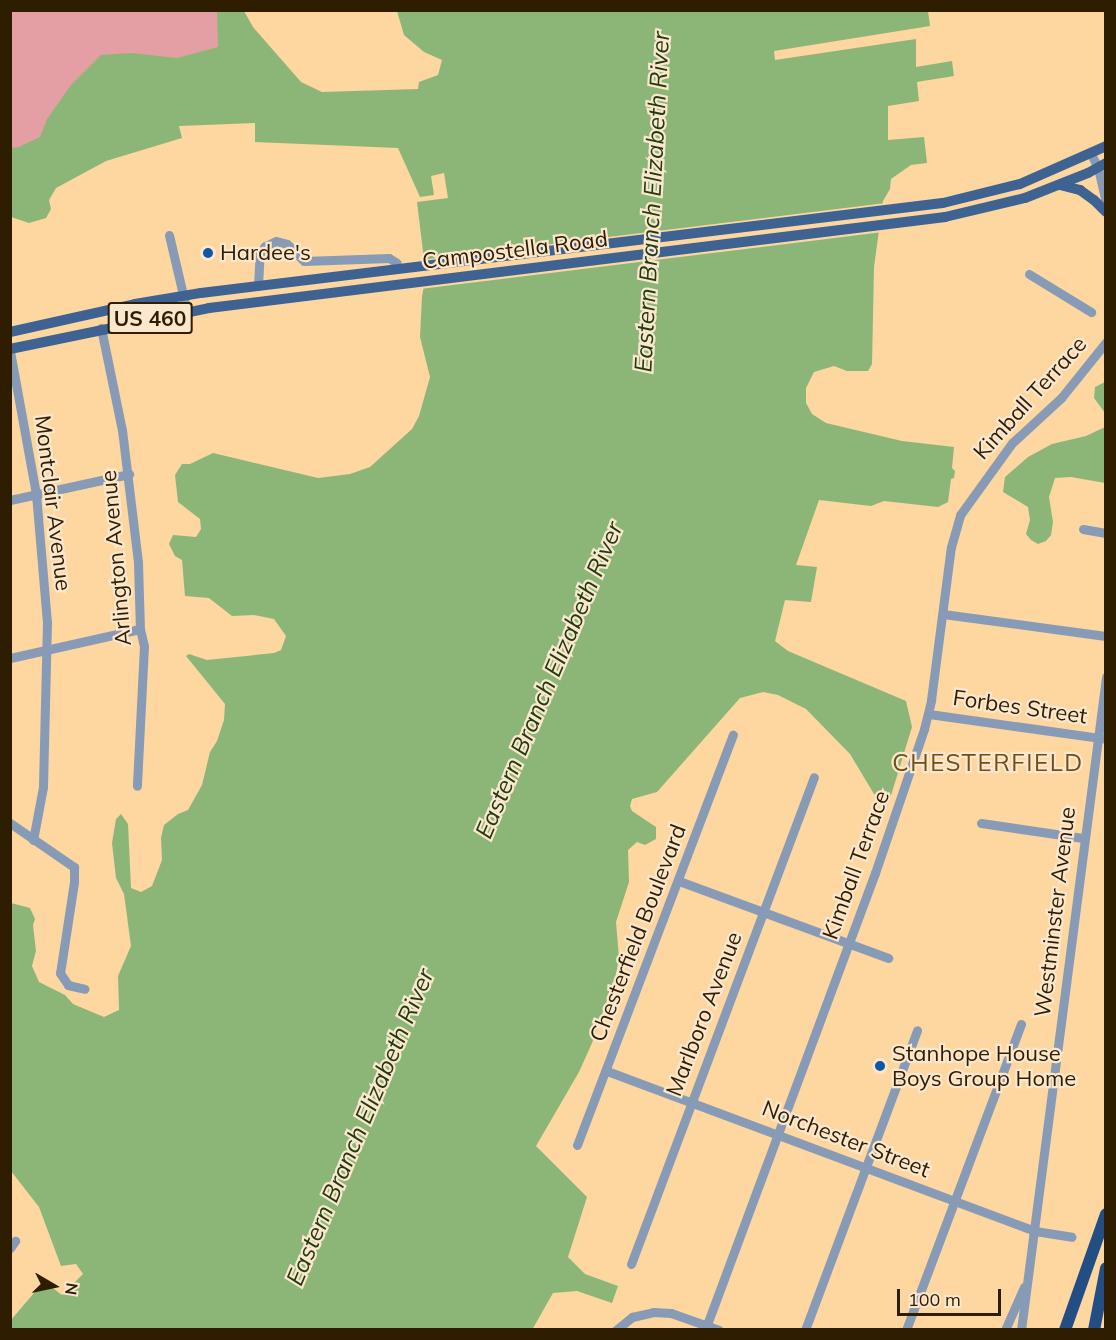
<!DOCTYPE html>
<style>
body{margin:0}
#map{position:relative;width:1116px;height:1340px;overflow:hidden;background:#fdd6a0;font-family:Mulish,sans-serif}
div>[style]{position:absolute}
.green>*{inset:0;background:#e39fa3}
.water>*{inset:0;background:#8cb677}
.pier>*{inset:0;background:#fdd6a0}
.minor>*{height:9px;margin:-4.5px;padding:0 4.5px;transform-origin:4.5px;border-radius:4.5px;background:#879bb6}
.major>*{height:10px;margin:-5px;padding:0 5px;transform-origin:5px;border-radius:5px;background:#3e6292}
.highway>*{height:12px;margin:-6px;padding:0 6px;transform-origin:6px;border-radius:6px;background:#234e84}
.dots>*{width:16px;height:16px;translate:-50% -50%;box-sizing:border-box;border:3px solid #fbe7cd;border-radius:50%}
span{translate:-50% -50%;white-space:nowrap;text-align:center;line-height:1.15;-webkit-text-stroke:4.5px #fbe7cd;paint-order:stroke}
.shield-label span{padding:2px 4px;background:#fbe7cd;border:2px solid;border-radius:4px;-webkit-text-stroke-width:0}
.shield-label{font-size:21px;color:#2f1d00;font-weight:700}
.street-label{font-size:22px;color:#2f1d00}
.poi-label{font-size:22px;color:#2f1d00}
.left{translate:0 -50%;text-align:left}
.water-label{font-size:24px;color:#203b0f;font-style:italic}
.neighbourhood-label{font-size:24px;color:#704f19;letter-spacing:1.5px}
.frame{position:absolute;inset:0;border:12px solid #2f1d00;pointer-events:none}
.north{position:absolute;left:24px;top:1256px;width:60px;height:60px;-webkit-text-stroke:4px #fbe7cd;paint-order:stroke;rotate:99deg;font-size:16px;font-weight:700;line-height:24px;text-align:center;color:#2f1d00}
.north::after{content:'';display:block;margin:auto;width:21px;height:27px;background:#2f1d00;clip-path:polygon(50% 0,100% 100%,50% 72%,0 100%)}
.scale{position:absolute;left:897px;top:1289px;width:104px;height:27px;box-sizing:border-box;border:3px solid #2f1d00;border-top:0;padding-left:8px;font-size:18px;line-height:21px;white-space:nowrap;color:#2f1d00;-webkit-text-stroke:4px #fbe7cd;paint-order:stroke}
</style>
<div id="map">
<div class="green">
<i style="clip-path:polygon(11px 11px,225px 11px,243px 87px,11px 154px)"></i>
</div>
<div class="water">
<i style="clip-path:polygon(217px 11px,244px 11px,253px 27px,301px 82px,322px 92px,418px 89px,419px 82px,438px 75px,442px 60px,424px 52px,404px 35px,397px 11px,928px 11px,930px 26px,774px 51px,775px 60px,916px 39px,916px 67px,952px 61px,954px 76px,917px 82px,919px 101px,888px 106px,888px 140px,924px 137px,927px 163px,911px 165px,891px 179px,890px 189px,883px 201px,874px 267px,872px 364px,868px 371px,847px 371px,834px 366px,814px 372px,806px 388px,806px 403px,812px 414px,826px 423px,902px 441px,954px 447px,952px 468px,955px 471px,954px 478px,951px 479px,948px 502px,938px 507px,884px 501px,871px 506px,819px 500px,796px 565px,817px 567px,811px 602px,785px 600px,775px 641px,788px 651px,906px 701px,912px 727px,889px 802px,874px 794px,850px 754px,806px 709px,778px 695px,763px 692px,740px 698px,657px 792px,632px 799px,630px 806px,632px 811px,656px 827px,656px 839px,645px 845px,637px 842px,628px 850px,629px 882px,616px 922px,619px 958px,616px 974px,592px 1043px,579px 1072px,536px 1146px,587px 1197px,568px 1257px,585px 1274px,618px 1286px,612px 1303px,577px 1291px,553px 1293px,532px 1330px,11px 1329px,11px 1320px,39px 1287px,50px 1286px,62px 1295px,83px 1274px,76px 1264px,61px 1266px,39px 1207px,11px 1171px,11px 903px,30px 908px,35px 919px,33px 925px,36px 951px,32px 966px,39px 982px,65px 995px,73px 1004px,104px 1017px,119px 1010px,118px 976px,131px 946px,124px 894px,116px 878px,112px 843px,116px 819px,121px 814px,128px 824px,131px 888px,141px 892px,152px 886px,162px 860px,161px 838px,164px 825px,178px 814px,188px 810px,202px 785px,210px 752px,217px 741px,224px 720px,225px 704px,186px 656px,189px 654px,207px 660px,274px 653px,281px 650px,286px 636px,274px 619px,254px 615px,232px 616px,209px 598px,185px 596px,182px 560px,175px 556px,169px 544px,173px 535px,196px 537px,201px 529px,200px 519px,178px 502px,175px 475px,182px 464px,190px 464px,213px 453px,318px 478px,350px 474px,370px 467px,412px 429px,419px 416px,430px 377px,420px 337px,422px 296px,426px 276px,417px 202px,448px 198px,444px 173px,431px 176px,434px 195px,420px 197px,398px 148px,255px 142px,255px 123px,179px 126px,182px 138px,106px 161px,56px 188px,49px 200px,51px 209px,46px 218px,29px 223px,11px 217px,11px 148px,19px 147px,40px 137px,47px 119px,71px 85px,101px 55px,131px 53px,177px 58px,218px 47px)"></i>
<i style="clip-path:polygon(1105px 382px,1106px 382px,1105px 413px,1094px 398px,1095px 387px)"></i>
<i style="clip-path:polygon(1105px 427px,1105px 483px,1071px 477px,1055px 478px,1049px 497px,1053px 522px,1051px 535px,1046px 541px,1038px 544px,1031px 540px,1026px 534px,1030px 520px,1028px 507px,1003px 492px,1005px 477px,1028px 457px,1052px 444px,1086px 436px)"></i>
</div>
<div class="pier">
<i style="clip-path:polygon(886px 203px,883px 232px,420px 289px,423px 276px,420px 260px)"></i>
</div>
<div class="minor">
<i style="left:1091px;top:154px;width:16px;rotate:63deg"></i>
<i style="left:1098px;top:168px;width:36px;rotate:77deg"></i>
<i style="left:169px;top:235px;width:79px;rotate:76.8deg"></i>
<i style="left:1029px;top:274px;width:73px;rotate:31.5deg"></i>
<i style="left:258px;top:286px;width:34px;rotate:-87deg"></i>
<i style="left:260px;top:252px;width:8px;rotate:-50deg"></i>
<i style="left:265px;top:246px;width:12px;rotate:-24deg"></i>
<i style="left:276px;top:241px;width:11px;rotate:15deg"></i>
<i style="left:287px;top:244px;width:24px;rotate:45deg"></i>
<i style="left:304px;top:261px;width:85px;rotate:-2deg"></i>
<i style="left:389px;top:258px;width:9px;rotate:32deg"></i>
<i style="left:101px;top:328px;width:104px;rotate:78.4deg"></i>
<i style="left:122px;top:430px;width:134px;rotate:83.1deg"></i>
<i style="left:138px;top:563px;width:66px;rotate:88.3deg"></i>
<i style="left:140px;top:629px;width:17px;rotate:77deg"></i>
<i style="left:144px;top:646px;width:140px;rotate:92.9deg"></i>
<i style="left:10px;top:351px;width:145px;rotate:79.7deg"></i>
<i style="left:36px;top:494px;width:128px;rotate:85.1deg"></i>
<i style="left:47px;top:622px;width:165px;rotate:91.4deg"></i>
<i style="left:43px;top:787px;width:54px;rotate:100.7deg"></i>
<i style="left:10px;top:500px;width:122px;rotate:-12.3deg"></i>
<i style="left:1083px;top:529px;width:23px;rotate:10deg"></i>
<i style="left:943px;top:614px;width:164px;rotate:7.7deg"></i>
<i style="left:10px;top:658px;width:133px;rotate:-12.6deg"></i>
<i style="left:929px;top:714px;width:179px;rotate:8deg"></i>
<i style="left:10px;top:823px;width:78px;rotate:34.5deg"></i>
<i style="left:74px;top:867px;width:15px;rotate:90deg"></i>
<i style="left:74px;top:882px;width:92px;rotate:98.7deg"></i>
<i style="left:60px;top:973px;width:14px;rotate:56deg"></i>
<i style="left:68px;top:985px;width:17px;rotate:13deg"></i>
<i style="left:981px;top:823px;width:103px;rotate:8.4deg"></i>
<i style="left:679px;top:881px;width:223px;rotate:20.2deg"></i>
<i style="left:607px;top:1071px;width:457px;rotate:20.5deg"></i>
<i style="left:1035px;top:1231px;width:37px;rotate:9deg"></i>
<i style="left:577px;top:1145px;width:439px;rotate:-69.2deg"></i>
<i style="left:10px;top:1248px;width:9px;rotate:-54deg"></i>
<i style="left:631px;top:1264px;width:520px;rotate:-69.41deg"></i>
<i style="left:616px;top:1330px;width:21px;rotate:-39deg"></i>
<i style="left:632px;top:1317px;width:22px;rotate:-13deg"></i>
<i style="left:653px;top:1312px;width:18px;rotate:3deg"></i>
<i style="left:671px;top:1313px;width:51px;rotate:19.5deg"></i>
<i style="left:705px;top:1330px;width:488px;rotate:-69.6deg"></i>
<i style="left:875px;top:873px;width:152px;rotate:-71.2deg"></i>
<i style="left:924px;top:729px;width:30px;rotate:-76deg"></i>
<i style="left:931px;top:700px;width:154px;rotate:-82.6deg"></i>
<i style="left:951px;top:547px;width:33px;rotate:-74deg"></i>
<i style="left:960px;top:515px;width:89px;rotate:-54.2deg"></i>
<i style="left:1012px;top:443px;width:67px;rotate:-42.6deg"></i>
<i style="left:1061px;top:398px;width:72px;rotate:-51.2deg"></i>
<i style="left:805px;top:1330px;width:320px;rotate:-69.5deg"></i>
<i style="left:906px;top:1330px;width:327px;rotate:-69.4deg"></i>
<i style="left:1005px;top:1330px;width:47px;rotate:-66.2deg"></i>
<i style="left:1021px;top:1330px;width:659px;rotate:-82.58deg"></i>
</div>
<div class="major">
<i style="left:1060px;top:185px;width:21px;rotate:14deg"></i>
<i style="left:1080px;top:190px;width:17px;rotate:36deg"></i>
<i style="left:1094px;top:200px;width:17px;rotate:45deg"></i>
<i style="left:10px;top:332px;width:128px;rotate:-12.6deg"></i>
<i style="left:135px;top:304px;width:67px;rotate:-9.5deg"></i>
<i style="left:201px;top:293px;width:747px;rotate:-6.92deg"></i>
<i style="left:943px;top:203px;width:79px;rotate:-13.9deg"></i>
<i style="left:1020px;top:184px;width:94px;rotate:-23.8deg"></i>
<i style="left:10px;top:349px;width:203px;rotate:-11.6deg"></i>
<i style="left:209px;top:308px;width:742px;rotate:-7.05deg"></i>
<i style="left:945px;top:217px;width:82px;rotate:-13.4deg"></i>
<i style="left:1025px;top:198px;width:68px;rotate:-21.6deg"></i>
<i style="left:1088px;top:173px;width:21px;rotate:-29deg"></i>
</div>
<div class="highway">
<i style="left:1065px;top:1330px;width:123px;rotate:-70.5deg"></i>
<i style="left:1094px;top:1330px;width:63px;rotate:-79deg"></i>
</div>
<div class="dots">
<i style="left:208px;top:253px;background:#0f56a5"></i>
<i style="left:880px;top:1066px;background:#0f56a5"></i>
</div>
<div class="shield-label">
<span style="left:150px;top:318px">US 460</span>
</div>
<div class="street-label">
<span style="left:515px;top:250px;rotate:-7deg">Campostella Road</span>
<span style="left:1030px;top:398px;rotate:-48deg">Kimball Terrace</span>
<span style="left:53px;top:503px;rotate:83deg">Montclair Avenue</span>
<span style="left:116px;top:558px;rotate:-95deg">Arlington Avenue</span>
<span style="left:1020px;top:707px;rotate:8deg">Forbes Street</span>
<span style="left:856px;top:865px;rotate:-70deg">Kimball Terrace</span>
<span style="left:1055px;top:912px;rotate:-83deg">Westminster Avenue</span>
<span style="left:638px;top:933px;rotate:-69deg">Chesterfield Boulevard</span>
<span style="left:704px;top:1014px;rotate:-69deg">Marlboro Avenue</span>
<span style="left:846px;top:1139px;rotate:21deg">Norchester Street</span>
</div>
<div class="poi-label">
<span class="left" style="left:220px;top:253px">Hardee's</span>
<span class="left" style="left:892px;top:1066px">Stanhope House<br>Boys Group Home</span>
</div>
<div class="water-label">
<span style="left:652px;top:202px;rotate:-87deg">Eastern Branch Elizabeth River</span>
<span style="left:549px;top:680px;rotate:-67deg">Eastern Branch Elizabeth River</span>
<span style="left:360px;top:1127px;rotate:-67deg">Eastern Branch Elizabeth River</span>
</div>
<div class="neighbourhood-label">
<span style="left:988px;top:763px">CHESTERFIELD</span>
</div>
<div class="frame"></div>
<div class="north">N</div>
<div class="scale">100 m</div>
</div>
